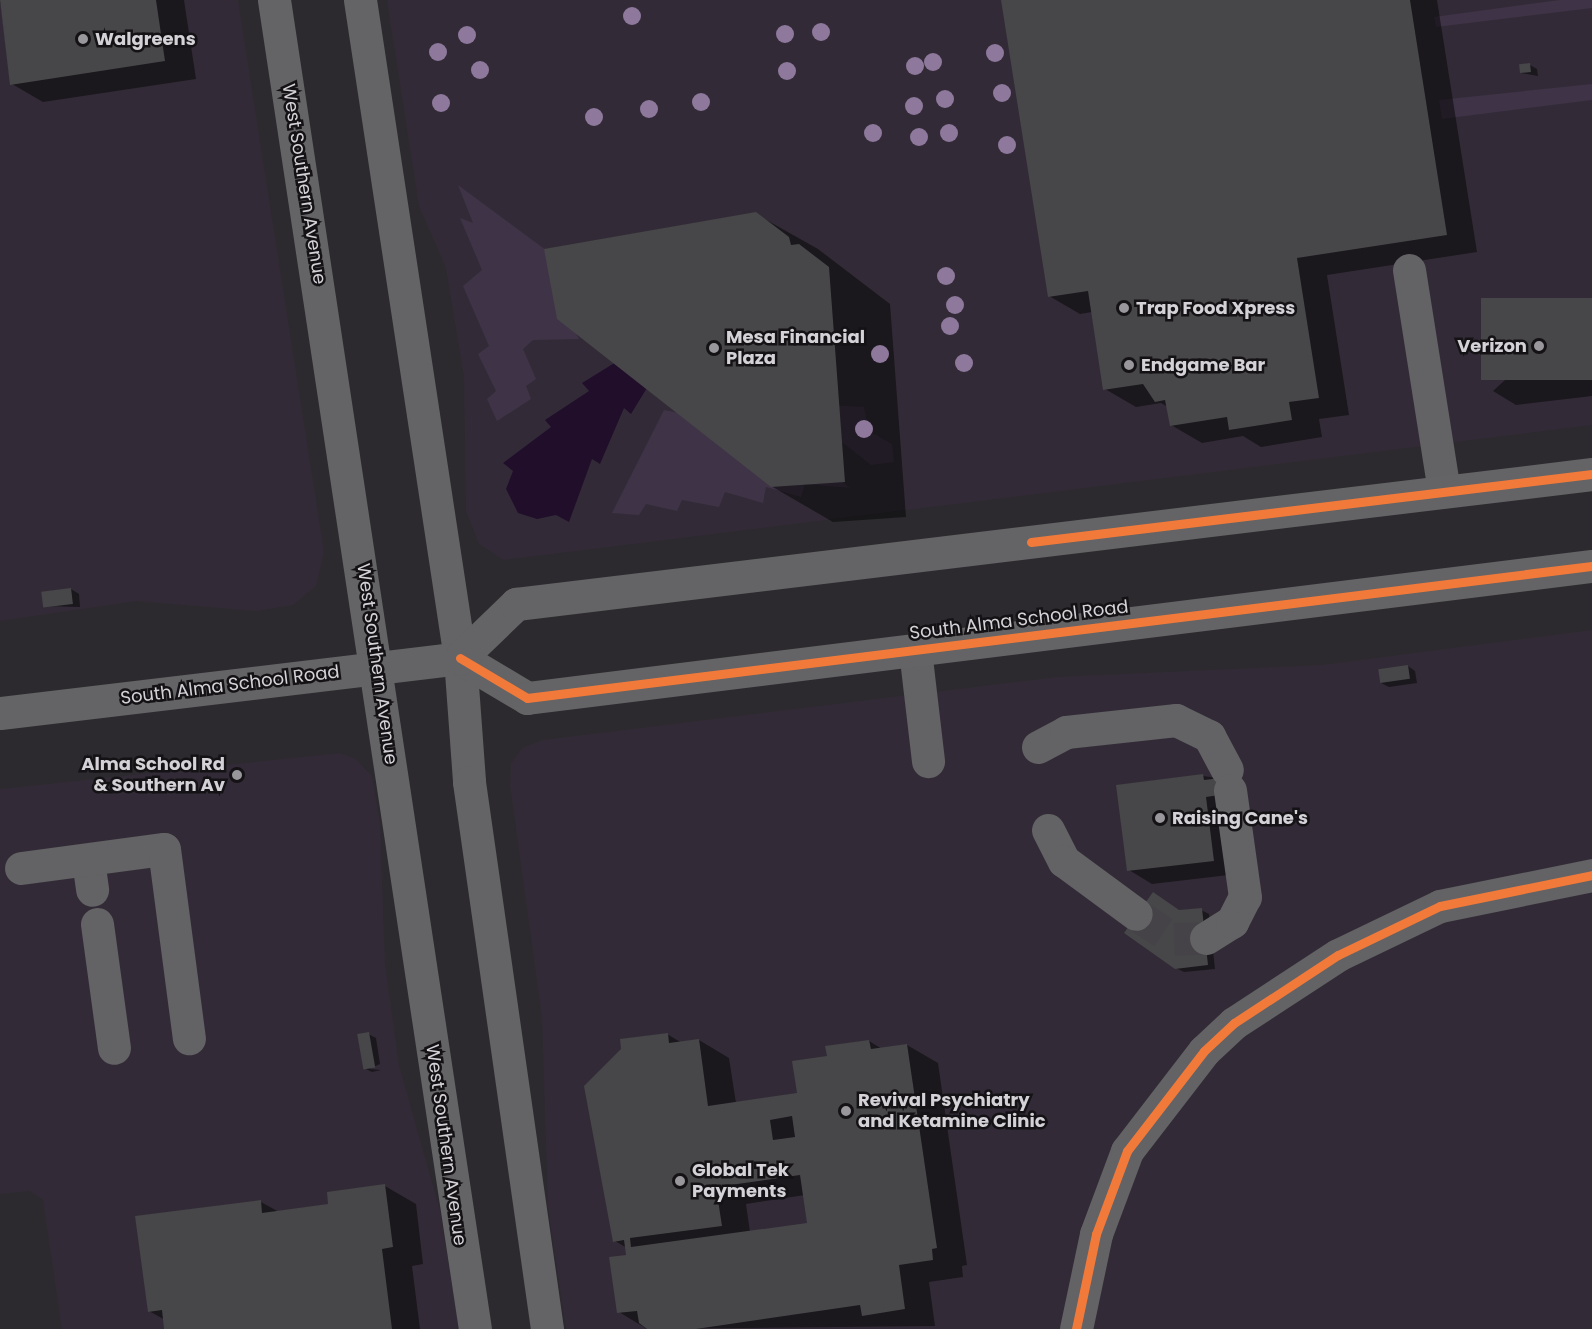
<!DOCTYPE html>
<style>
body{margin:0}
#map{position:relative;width:1592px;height:1329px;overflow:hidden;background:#2c2a2e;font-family:Poppins,sans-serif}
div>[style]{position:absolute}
.built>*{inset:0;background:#322b37}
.green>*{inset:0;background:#3f3347}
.water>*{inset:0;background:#210e2b}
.shadow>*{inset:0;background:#0007}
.building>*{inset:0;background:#474648;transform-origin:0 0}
.minor-tunnel>*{height:33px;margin-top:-16.5px;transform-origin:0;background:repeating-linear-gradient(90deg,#454347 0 33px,transparent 0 49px)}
.minor>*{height:33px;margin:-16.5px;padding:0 16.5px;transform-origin:16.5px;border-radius:16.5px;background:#636264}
.major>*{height:33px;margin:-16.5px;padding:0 16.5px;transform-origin:16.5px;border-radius:16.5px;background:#646365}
.cycleway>*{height:9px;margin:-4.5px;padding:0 4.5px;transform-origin:4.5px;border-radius:4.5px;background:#f17a3a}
.trees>*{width:18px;height:18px;margin:-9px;border-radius:50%;background:#8e799d}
.dots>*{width:16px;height:16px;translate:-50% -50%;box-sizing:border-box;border:3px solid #141215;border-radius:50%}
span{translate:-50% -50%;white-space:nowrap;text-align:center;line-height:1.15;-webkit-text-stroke:5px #141215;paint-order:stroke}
.poi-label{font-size:18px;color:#d5d2d7;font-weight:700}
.left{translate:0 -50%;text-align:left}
.right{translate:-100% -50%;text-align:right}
.street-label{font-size:18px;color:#d5d2d7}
</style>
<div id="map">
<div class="built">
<i style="clip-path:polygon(0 0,238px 0,324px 552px,316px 586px,293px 605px,257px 611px,137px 601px,0 621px)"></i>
<i style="clip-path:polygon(387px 0,1592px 0,1592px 425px,503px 560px,479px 544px,466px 511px,464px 376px,446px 268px,419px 206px)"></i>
<i style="clip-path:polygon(1592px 630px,1592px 1329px,566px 1329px,548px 1207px,542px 1017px,510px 785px,511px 764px,522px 748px,543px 740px,1056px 677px,1322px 665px)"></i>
<i style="clip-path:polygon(340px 753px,356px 759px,372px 776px,380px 823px,385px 964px,399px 1065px,440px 1211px,459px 1329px,62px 1329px,43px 1200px,30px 1191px,0 1194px,0 789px)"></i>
</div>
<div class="green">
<i style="clip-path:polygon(1560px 0,1592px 0,1592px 8px,1436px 27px,1434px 17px)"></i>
<i style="clip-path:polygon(1592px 84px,1592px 100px,1442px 119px,1439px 100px)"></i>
<i style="clip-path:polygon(458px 185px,558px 259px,560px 305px,579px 339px,533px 340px,523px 349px,536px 379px,526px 386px,531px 399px,497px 421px,487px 399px,496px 391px,478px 354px,489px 346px,463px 286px,482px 270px,460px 218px,473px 223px)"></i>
<i style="clip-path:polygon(792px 403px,864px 407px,869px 431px,892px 444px,894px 462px,871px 465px)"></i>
<i style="clip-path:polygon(664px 410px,703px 418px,764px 417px,850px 488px,805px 484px,801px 497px,766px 487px,763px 503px,725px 492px,719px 507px,682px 500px,677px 511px,646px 504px,639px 515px,612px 513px)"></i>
</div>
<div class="water">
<i style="clip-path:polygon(616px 362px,653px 378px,631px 414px,624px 408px,600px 464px,592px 459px,569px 522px,556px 515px,537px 519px,518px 513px,506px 489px,513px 471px,503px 463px,551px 427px,545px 420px,589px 391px,582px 383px)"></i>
</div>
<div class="shadow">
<i style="clip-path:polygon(0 0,184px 0,196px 79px,43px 102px,12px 84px)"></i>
<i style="clip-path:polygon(1003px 0,1437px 0,1477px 252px,1327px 275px,1349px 415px,1319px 419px,1322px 437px,1261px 447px,1243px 436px,1202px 443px,1171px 425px,1168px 407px,1161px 403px,1136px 407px,1105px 389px,1092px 312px,1080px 314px,1049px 296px)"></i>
<i style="clip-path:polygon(1530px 65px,1537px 69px,1538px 76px,1521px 73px)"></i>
<i style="clip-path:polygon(756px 214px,818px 249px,890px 304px,906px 517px,833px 522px,771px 486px)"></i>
<i style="clip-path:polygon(1592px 300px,1592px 396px,1516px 405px,1493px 391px)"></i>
<i style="clip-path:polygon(71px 589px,79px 594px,80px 607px,44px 606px)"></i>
<i style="clip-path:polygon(1408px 666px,1415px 671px,1417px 683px,1389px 687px,1381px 683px)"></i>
<i style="clip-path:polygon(1203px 776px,1245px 782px,1237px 874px,1152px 884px,1129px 870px)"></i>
<i style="clip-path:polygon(1201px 910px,1209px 914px,1215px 969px,1184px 972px,1176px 968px,1180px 912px)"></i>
<i style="clip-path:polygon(368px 1034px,376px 1038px,380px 1064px,369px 1069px,381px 1070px,372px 1072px,364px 1068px)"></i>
<i style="clip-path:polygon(evenodd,667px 1034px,682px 1043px,699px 1040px,729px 1058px,736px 1103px,799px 1095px,829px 1058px,869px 1041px,882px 1049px,907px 1045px,938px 1063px,967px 1265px,962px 1266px,963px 1277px,929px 1282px,935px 1326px,647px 1329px,619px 1312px,628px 1256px,627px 1248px,615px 1241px,667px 1034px,805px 1195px,809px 1224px,750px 1232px,746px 1204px,805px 1195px)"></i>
<i style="clip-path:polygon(385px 1186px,416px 1204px,423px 1264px,412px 1266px,420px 1329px,166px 1329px,165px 1320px,149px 1311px,261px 1202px,279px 1212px,330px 1205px)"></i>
</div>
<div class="building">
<i style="clip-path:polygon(0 0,156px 0,165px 61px,10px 85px)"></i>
<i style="clip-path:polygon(1001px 0,1410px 0,1447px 235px,1297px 258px,1319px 398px,1289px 402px,1292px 420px,1229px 430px,1227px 417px,1170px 426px,1165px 400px,1155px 402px,1143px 384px,1103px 390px,1088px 291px,1048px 297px)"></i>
<i style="left:1530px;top:63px;width:9px;height:11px;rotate:84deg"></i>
<i style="clip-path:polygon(756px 212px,789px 237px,791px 245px,799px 244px,829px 267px,845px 482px,771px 487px,557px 319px,544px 249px)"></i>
<i style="left:1592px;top:298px;width:82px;height:111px;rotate:90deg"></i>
<i style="left:71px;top:588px;width:16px;height:30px;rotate:83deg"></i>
<i style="left:1408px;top:665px;width:14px;height:30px;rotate:82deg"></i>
<i style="clip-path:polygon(1203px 774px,1204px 780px,1238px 776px,1240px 792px,1206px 797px,1214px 861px,1127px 871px,1116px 785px)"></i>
<i style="clip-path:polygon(1153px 892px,1179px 910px,1202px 908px,1208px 965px,1175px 969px,1124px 933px)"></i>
<i style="left:369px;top:1032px;width:36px;height:12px;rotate:80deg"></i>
<i style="clip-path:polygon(evenodd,668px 1033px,669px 1043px,699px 1039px,708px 1106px,797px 1093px,792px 1061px,827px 1056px,825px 1046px,869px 1040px,871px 1049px,907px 1044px,937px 1248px,932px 1249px,933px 1260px,899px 1265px,905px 1309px,862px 1316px,860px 1305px,696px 1329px,647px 1329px,639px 1323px,637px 1311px,617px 1313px,609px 1257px,626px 1255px,624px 1240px,613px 1242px,584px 1086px,621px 1049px,620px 1039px,668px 1033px,792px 1116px,795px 1137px,773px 1140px,770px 1120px,792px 1116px,668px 1033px,800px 1175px,807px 1223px,631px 1247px,630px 1238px,722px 1226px,716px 1187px,800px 1175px)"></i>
<i style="clip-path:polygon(385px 1184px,393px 1247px,382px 1249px,392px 1329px,164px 1329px,162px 1310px,148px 1312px,135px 1216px,261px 1200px,262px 1213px,328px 1204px,327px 1192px)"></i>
</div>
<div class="minor-tunnel">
<i style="left:1136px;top:914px;width:45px;rotate:33.3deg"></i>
<i style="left:1174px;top:939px;width:32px;rotate:-2deg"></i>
</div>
<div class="minor">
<i style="left:1409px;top:270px;width:224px;rotate:81deg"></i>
<i style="left:915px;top:650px;width:112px;rotate:83.3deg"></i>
<i style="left:1038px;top:747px;width:32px;rotate:-28deg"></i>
<i style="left:1066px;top:732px;width:111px;rotate:-6.2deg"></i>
<i style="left:1176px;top:720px;width:37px;rotate:26deg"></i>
<i style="left:1209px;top:736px;width:38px;rotate:62deg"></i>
<i style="left:1048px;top:830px;width:35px;rotate:63deg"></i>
<i style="left:1064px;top:861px;width:89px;rotate:36.4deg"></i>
<i style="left:88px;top:860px;width:30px;rotate:82deg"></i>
<i style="left:21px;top:868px;width:144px;rotate:-7.6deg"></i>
<i style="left:164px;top:849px;width:191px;rotate:82.5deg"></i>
<i style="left:97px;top:924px;width:125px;rotate:82.2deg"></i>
<i style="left:1206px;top:938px;width:31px;rotate:-32deg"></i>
<i style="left:1232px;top:922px;width:28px;rotate:-63deg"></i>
<i style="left:1245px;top:897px;width:108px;rotate:-98deg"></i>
<i style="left:1076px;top:1329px;width:97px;rotate:-78.1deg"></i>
<i style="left:1096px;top:1234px;width:89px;rotate:-69.5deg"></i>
<i style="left:1127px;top:1151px;width:126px;rotate:-52.4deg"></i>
<i style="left:1204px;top:1051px;width:41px;rotate:-43deg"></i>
<i style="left:1234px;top:1023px;width:124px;rotate:-33.2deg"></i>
<i style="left:1338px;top:955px;width:113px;rotate:-25.7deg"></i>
<i style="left:1440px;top:906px;width:155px;rotate:-11.5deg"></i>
</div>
<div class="major">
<i style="left:274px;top:0;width:1344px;rotate:81.4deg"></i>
<i style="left:360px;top:0;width:666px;rotate:81.36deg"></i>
<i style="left:460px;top:658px;width:124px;rotate:85.8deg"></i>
<i style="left:469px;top:782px;width:553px;rotate:81.88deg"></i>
<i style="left:460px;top:658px;width:78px;rotate:30.8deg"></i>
<i style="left:527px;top:698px;width:1073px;rotate:-7.07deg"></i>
<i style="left:0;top:713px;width:463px;rotate:-6.8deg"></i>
<i style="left:460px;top:658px;width:78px;rotate:-44deg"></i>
<i style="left:516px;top:604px;width:1084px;rotate:-6.89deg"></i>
</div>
<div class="cycleway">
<i style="left:1031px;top:542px;width:565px;rotate:-6.91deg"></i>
<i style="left:460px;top:658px;width:78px;rotate:30.8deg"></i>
<i style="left:527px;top:698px;width:1073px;rotate:-7.07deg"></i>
<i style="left:1076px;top:1329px;width:97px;rotate:-78.1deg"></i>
<i style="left:1096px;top:1234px;width:89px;rotate:-69.5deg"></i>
<i style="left:1127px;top:1151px;width:126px;rotate:-52.4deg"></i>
<i style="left:1204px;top:1051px;width:41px;rotate:-43deg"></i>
<i style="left:1234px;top:1023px;width:124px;rotate:-33.2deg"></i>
<i style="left:1338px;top:955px;width:113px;rotate:-25.7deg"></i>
<i style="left:1440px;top:906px;width:155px;rotate:-11.5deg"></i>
</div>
<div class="trees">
<i style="left:632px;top:16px"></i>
<i style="left:821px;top:32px"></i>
<i style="left:785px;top:34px"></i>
<i style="left:467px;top:35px"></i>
<i style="left:438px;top:52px"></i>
<i style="left:995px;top:53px"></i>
<i style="left:933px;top:62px"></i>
<i style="left:915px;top:66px"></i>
<i style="left:480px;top:70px"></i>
<i style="left:787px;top:71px"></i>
<i style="left:1002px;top:93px"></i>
<i style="left:945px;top:99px"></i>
<i style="left:701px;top:102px"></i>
<i style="left:441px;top:103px"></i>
<i style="left:914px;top:106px"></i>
<i style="left:649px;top:109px"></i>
<i style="left:594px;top:117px"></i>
<i style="left:873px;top:133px"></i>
<i style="left:949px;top:133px"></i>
<i style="left:919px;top:137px"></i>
<i style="left:1007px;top:145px"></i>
<i style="left:946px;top:276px"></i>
<i style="left:955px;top:305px"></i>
<i style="left:950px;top:326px"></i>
<i style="left:880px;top:354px"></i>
<i style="left:964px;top:363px"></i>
<i style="left:864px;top:429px"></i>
</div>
<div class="dots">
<i style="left:83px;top:39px;background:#9a979c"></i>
<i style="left:1124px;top:308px;background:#9a979c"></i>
<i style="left:1539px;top:346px;background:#9a979c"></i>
<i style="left:714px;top:348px;background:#9a979c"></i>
<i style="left:1129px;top:365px;background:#9a979c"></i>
<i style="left:237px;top:775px;background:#9a979c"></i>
<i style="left:1160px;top:818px;background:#9a979c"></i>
<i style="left:846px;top:1111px;background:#9a979c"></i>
<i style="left:680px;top:1181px;background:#9a979c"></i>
</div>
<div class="poi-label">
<span class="left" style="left:95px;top:39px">Walgreens</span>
<span class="left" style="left:1136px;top:308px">Trap Food Xpress</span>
<span class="left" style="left:726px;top:348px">Mesa Financial<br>Plaza</span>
<span class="right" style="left:1527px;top:346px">Verizon</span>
<span class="left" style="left:1141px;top:365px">Endgame Bar</span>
<span class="right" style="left:225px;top:775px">Alma School Rd<br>&amp; Southern Av</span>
<span class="left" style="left:1172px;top:818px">Raising Cane's</span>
<span class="left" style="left:858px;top:1111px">Revival Psychiatry<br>and Ketamine Clinic</span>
<span class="left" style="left:692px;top:1181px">Global Tek<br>Payments</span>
</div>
<div class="street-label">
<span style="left:304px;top:184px;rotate:81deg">West Southern Avenue</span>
<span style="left:1019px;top:620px;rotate:-7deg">South Alma School Road</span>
<span style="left:377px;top:664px;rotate:82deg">West Southern Avenue</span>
<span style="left:230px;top:685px;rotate:-7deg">South Alma School Road</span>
<span style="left:446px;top:1145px;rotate:82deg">West Southern Avenue</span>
</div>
</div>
